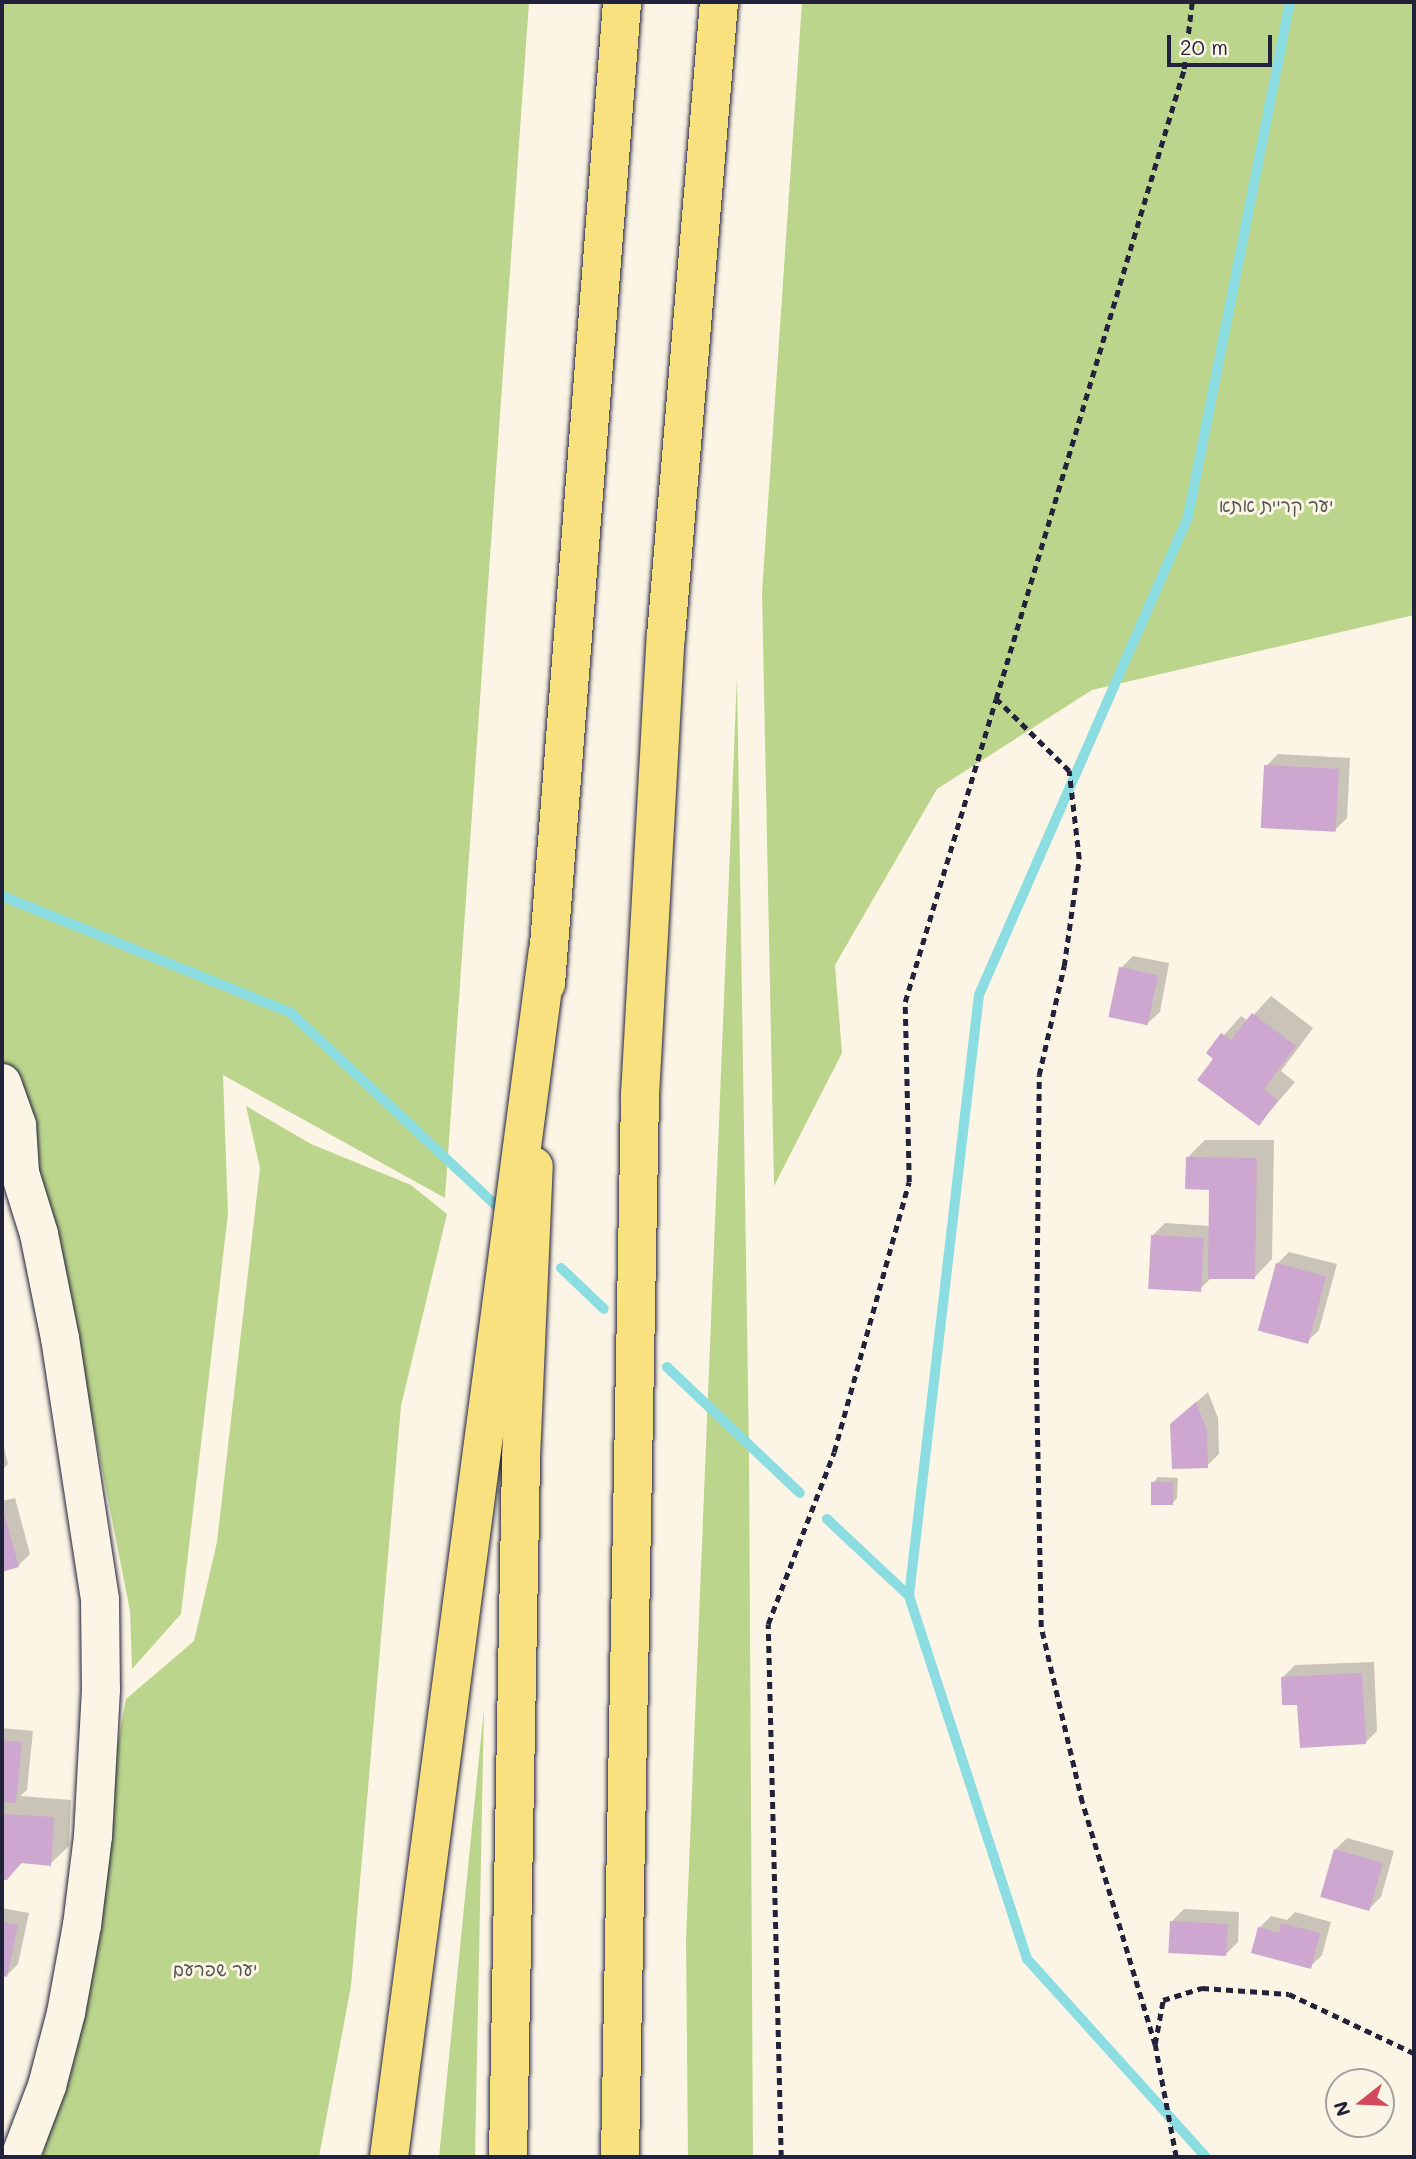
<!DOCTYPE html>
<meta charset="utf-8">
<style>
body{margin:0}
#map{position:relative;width:1416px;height:2159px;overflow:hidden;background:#fcf5e5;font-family:Mali,"Playpen Sans Hebrew",sans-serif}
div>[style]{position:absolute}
.green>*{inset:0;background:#bcd58c}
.shadow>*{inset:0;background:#0003}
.stream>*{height:10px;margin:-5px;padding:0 5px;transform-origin:5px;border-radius:5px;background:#8bdde2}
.building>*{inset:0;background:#cda7d0;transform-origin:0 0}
.path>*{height:4.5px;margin-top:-2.25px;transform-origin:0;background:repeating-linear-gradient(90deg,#22223b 0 7px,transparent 0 12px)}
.roads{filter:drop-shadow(0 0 2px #22223b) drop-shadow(0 0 2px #22223b)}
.tertiary>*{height:38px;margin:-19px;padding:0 19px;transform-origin:19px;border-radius:19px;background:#fcf5e5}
.trunk>*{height:38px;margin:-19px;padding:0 19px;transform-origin:19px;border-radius:19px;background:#fae180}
.motorway>*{height:38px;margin:-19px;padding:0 19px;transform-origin:19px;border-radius:19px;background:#fae180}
span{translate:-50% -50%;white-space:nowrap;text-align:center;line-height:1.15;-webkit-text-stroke:6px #fcf5e5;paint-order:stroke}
.park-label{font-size:18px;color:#505853}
.frame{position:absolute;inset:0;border:4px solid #22223b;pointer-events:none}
.north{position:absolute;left:1325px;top:2068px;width:70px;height:70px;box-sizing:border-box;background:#fcf5e5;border:2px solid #a5a1a1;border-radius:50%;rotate:252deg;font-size:19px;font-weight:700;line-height:28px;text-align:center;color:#22223b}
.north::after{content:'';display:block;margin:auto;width:24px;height:32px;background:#d1495b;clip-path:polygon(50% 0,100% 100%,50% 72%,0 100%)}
.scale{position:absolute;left:1167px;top:35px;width:105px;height:32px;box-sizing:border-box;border:4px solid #22223b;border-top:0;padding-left:9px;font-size:21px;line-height:24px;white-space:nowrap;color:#22223b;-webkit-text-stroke:5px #fcf5e5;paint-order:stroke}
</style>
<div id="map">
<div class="green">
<i style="clip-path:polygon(2px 2px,529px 2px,445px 1198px,223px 1075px,228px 1214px,181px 1614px,132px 1669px,130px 1611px,65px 1279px,2px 1066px)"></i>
<i style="clip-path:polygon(802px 2px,1414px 2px,1414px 615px,1092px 690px,937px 789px,835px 965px,842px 1053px,774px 1186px,762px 592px)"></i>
<i style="clip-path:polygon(737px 676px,749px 1451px,753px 2157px,688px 2157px,686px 1940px)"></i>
<i style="clip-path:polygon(246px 1106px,311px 1144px,411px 1185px,447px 1214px,401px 1406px,351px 1986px,319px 2157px,43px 2157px,126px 1699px,194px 1641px,217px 1542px,260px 1168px)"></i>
<i style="clip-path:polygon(484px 1708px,475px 2157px,439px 2157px)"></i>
</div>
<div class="shadow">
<i style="clip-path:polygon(1278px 754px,1350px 758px,1347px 818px,1335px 830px,1266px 766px)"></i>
<i style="clip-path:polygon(1133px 956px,1169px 963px,1160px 1012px,1148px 1023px,1121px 968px)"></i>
<i style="clip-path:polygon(1271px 996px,1313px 1028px,1281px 1071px,1295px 1082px,1259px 1124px,1216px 1058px,1208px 1053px,1241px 1016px,1248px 1021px)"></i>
<i style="clip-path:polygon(1205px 1140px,1274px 1140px,1272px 1259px,1254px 1278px,1212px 1277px,1201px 1288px,1153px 1235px,1165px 1223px,1210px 1226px,1211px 1188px,1187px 1158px)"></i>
<i style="clip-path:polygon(1289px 1252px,1337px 1264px,1319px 1330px,1307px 1342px,1277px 1264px)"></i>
<i style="clip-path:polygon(1208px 1392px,1218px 1418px,1219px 1454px,1207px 1466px,1185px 1412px)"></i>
<i style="clip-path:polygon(2px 1440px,8px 1464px,2px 1470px)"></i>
<i style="clip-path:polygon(1158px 1477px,1178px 1478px,1177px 1498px,1172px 1504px,1153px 1483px)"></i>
<i style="clip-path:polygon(15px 1498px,30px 1554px,18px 1566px,2px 1570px,2px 1501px)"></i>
<i style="clip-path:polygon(1374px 1662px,1377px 1731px,1365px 1743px,1299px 1703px,1283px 1677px,1295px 1665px)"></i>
<i style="clip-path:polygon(2px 1728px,33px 1731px,27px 1790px,20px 1796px,71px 1800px,69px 1846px,50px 1864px,23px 1862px,6px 1879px,2px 1878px)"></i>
<i style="clip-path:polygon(1347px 1838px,1394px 1851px,1381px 1897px,1369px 1909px,1335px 1850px)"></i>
<i style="clip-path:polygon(2px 1908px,29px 1913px,18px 1964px,6px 1976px,2px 1974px)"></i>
<i style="clip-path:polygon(1184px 1909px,1239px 1912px,1238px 1942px,1226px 1954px,1172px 1921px)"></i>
<i style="clip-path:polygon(1295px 1912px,1331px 1922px,1322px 1955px,1310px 1967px,1259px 1928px,1271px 1916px,1287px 1920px)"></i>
</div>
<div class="stream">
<i style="left:2px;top:896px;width:312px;rotate:22deg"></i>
<i style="left:291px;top:1013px;width:288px;rotate:43.2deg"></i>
<i style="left:561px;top:1268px;width:59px;rotate:43.6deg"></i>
<i style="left:667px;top:1367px;width:183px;rotate:43.5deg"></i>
<i style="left:827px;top:1519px;width:112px;rotate:43.2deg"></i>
<i style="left:1206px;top:2157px;width:267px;rotate:-132.1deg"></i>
<i style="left:1027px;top:1959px;width:382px;rotate:-108deg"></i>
<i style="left:909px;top:1596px;width:605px;rotate:-83.36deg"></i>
<i style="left:979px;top:995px;width:522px;rotate:-66.38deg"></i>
<i style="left:1188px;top:517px;width:525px;rotate:-78.8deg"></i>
</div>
<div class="building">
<i style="left:1264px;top:765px;width:75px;height:63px;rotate:3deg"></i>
<i style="left:1119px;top:967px;width:40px;height:51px;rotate:12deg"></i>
<i style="clip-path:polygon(1252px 1013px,1296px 1046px,1264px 1089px,1278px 1100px,1259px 1126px,1197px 1080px,1213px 1059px,1206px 1053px,1221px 1033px,1231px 1040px)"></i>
<i style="clip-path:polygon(1186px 1157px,1257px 1158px,1255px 1279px,1208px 1279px,1209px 1190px,1185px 1189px)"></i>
<i style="left:1151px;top:1235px;width:53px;height:54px;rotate:3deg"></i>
<i style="left:1276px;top:1263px;width:52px;height:70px;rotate:15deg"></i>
<i style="clip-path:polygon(1196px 1402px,1207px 1431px,1208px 1468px,1172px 1469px,1170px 1424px)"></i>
<i style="left:1151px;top:1482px;width:22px;height:23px"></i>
<i style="clip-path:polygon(2px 1506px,19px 1567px,2px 1572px)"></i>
<i style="clip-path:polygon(1362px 1673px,1366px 1744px,1300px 1748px,1297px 1705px,1282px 1705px,1281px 1677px)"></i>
<i style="clip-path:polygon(2px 1740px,22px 1742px,16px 1803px,2px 1802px)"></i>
<i style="clip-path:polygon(2px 1814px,54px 1817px,51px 1866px,21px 1863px,7px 1880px,2px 1880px)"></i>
<i style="left:1334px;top:1849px;width:51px;height:50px;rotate:16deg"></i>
<i style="left:1170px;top:1921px;width:58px;height:32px;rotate:3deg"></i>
<i style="clip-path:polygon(2px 1922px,18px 1925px,7px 1977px,2px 1976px)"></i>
<i style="clip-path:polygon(1281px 1923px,1320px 1933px,1311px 1969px,1251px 1953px,1258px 1927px,1279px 1933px)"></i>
</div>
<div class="path">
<i style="left:1155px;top:2044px;width:45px;rotate:-79.7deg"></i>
<i style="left:1163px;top:2000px;width:41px;rotate:-17.1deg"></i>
<i style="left:1202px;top:1988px;width:87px;rotate:3.9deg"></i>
<i style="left:1289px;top:1994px;width:138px;rotate:25.3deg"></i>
<i style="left:781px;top:2157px;width:533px;rotate:-91.4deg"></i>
<i style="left:768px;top:1624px;width:184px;rotate:-69deg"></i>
<i style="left:834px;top:1452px;width:280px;rotate:-74.5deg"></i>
<i style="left:909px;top:1182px;width:180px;rotate:-91.3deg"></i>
<i style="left:905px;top:1002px;width:316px;rotate:-73.3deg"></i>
<i style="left:1176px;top:2157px;width:114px;rotate:-100.6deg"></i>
<i style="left:1155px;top:2045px;width:254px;rotate:-106.7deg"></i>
<i style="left:1082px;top:1802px;width:180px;rotate:-103.2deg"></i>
<i style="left:1041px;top:1627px;width:262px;rotate:-91.1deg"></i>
<i style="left:1036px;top:1365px;width:290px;rotate:-89.4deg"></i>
<i style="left:1039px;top:1075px;width:112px;rotate:-77.1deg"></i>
<i style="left:1064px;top:966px;width:108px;rotate:-82deg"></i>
<i style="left:1079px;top:859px;width:89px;rotate:-96.5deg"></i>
<i style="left:1069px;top:771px;width:103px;rotate:-135.4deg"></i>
<i style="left:996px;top:699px;width:657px;rotate:-73.38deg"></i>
<i style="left:1184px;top:69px;width:67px;rotate:-83.2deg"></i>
</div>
<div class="roads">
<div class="tertiary">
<i style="left:2px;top:1083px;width:45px;rotate:70.3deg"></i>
<i style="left:17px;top:1125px;width:48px;rotate:86.4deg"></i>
<i style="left:2px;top:1148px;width:31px;rotate:54deg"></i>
<i style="left:20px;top:1173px;width:64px;rotate:72.7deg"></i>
<i style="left:39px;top:1234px;width:106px;rotate:78.6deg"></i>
<i style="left:60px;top:1338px;width:264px;rotate:81.3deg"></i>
<i style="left:100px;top:1599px;width:90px;rotate:89.4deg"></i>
<i style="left:101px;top:1689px;width:147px;rotate:93.1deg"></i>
<i style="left:93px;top:1836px;width:90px;rotate:97deg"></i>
<i style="left:82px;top:1925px;width:89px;rotate:100.3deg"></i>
<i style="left:66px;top:2013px;width:75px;rotate:104.6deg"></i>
<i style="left:47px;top:2086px;width:76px;rotate:110.8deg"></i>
</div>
<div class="trunk">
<i style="left:546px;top:984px;width:985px;rotate:-85.57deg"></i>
<i style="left:508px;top:2157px;width:699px;rotate:-88.93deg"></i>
<i style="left:521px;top:1458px;width:292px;rotate:-87.5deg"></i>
<i style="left:620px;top:2157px;width:1062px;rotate:-88.92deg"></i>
<i style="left:640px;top:1095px;width:460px;rotate:-86.8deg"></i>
<i style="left:666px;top:636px;width:636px;rotate:-85.22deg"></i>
</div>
<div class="motorway">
<i style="left:389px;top:2157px;width:1217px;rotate:-82.5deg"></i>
</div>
</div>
<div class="park-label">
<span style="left:1276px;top:505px">יער קריית אתא</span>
<span style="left:215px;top:1969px">יער שפרעם</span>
</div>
<div class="frame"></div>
<div class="north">N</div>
<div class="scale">20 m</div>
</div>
